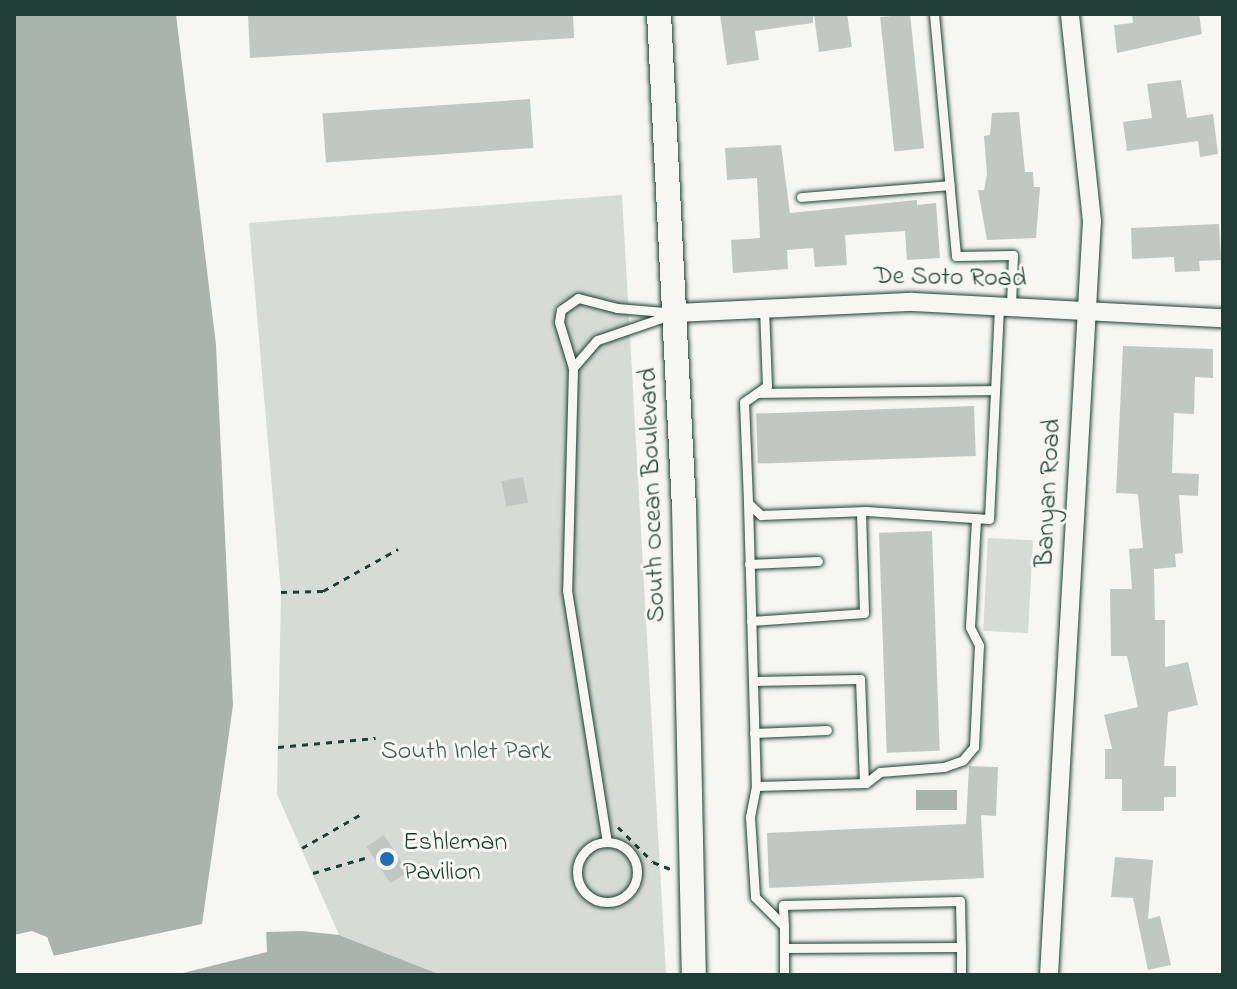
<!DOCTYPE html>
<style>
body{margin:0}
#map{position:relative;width:1237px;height:989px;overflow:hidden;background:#f6f6f2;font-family:"Indie Flower",sans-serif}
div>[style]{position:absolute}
.green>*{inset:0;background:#d6dbd6;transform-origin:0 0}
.water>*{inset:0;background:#aab3ae;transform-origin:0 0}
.pier>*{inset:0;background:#f6f6f2}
.building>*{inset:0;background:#c1c8c3;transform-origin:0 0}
.path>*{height:3px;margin-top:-1.5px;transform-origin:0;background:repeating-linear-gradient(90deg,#1f3d34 0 6px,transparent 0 12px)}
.roads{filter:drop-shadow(0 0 2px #1f3d34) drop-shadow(0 0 2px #1f3d34)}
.service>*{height:9px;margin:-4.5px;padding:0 4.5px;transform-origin:4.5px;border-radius:4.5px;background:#f6f6f2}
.service>.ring{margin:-4.5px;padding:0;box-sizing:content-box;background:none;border:9px solid #f6f6f2;border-radius:50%}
.minor>*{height:18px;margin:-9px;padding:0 9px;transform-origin:9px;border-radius:9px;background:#f6f6f2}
.secondary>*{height:24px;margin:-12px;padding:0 12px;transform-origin:12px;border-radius:12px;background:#f6f6f2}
.dots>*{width:22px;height:22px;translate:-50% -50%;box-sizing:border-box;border:4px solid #f6f6f2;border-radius:50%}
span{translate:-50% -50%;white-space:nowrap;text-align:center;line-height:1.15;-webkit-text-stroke:6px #f6f6f2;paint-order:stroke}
.street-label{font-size:26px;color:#1f3d34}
.park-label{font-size:26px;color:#445d54}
.poi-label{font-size:26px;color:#1f3d34}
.left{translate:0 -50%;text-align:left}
.frame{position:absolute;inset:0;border:16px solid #1f3d34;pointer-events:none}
</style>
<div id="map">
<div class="green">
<i style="clip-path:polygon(622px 195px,666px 975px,441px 975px,339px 935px,277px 794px,281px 592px,249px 223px)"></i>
<i style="left:988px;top:538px;width:45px;height:93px;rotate:3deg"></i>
</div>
<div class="water">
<i style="clip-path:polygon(14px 14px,176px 14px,216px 345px,233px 705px,202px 924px,53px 956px,47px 937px,14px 944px)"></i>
<i style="left:957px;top:790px;width:20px;height:41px;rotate:90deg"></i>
<i style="clip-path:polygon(302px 931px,339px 935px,441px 975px,109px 975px,233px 946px,267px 932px)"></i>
</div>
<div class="pier">
<i style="clip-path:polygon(206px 924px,54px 960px,45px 941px,14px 948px,14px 935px,32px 931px,47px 937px,54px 956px)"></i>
<i style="clip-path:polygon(266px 928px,267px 952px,175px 975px,105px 975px)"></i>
</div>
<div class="building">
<i style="clip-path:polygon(248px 14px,573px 14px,574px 38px,250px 58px)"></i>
<i style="clip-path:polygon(720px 14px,813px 14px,813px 23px,755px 31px,759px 60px,727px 65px)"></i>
<i style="clip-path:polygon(814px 14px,847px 14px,852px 47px,819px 52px)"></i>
<i style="left:910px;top:14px;width:135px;height:30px;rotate:84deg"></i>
<i style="clip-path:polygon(1132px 14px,1199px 14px,1202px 34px,1117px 53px,1114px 25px,1133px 23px)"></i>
<i style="clip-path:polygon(1181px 80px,1187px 118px,1213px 114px,1218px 154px,1200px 157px,1198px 141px,1127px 151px,1123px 122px,1152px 118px,1147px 84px)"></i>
<i style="left:530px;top:99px;width:49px;height:208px;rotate:86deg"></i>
<i style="clip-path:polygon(1019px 112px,1025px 172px,1033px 172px,1034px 187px,1040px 187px,1036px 238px,987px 240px,978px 190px,984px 190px,987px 174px,984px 136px,990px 135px,992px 113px)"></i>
<i style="clip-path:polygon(781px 145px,790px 213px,917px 200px,917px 205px,936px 203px,940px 258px,907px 260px,905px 231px,845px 235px,847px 265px,815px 267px,813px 248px,787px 250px,788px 269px,733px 273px,731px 240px,760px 238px,757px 178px,727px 180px,725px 148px)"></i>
<i style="clip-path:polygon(1219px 224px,1221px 260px,1199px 261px,1200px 271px,1175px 272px,1174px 257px,1132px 259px,1131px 228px)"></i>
<i style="clip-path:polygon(1123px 346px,1213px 349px,1213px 378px,1195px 377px,1194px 414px,1174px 413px,1172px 473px,1199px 474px,1198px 496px,1179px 495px,1183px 553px,1175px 554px,1176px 567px,1154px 569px,1155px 620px,1165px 620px,1165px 667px,1188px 662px,1198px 705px,1168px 712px,1164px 766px,1176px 766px,1176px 797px,1164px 797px,1164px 811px,1122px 811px,1122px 779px,1105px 779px,1105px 749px,1112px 749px,1104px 715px,1138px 707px,1127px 656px,1111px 656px,1110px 589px,1132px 589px,1129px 549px,1143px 548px,1138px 494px,1116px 493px)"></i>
<i style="left:974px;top:406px;width:50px;height:218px;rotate:88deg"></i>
<i style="left:523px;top:477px;width:26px;height:22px;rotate:79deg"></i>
<i style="left:932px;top:531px;width:220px;height:53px;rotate:88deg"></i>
<i style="clip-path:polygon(969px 766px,998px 767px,996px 816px,981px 815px,984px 878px,769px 888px,767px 833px,966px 824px)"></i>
<i style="left:384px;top:835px;width:44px;height:21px;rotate:57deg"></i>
<i style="clip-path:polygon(1115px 857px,1153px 860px,1148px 919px,1160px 916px,1171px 965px,1148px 970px,1133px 898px,1111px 897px)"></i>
</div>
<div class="path">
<i style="left:281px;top:592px;width:42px;rotate:-1.4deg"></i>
<i style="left:323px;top:591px;width:86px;rotate:-29.2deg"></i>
<i style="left:278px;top:747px;width:98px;rotate:-5.2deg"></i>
<i style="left:618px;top:827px;width:49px;rotate:45deg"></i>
<i style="left:653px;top:862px;width:22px;rotate:22deg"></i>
<i style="left:302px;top:848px;width:70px;rotate:-29.8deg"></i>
<i style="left:313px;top:873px;width:54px;rotate:-16.1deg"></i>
</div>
<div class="roads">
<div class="service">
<i style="left:934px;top:14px;width:243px;rotate:84.8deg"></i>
<i style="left:956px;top:256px;width:57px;rotate:-1deg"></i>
<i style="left:1013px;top:255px;width:50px;rotate:92.3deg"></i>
<i style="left:801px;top:197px;width:149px;rotate:-4.6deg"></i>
<i style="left:578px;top:298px;width:40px;rotate:14.4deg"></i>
<i style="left:617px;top:308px;width:59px;rotate:4.8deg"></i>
<i style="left:676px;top:313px;width:83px;rotate:161.1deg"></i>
<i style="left:597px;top:340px;width:37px;rotate:131deg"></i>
<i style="left:573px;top:368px;width:48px;rotate:-106.9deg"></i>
<i style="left:559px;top:322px;width:12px;rotate:-81deg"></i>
<i style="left:561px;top:310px;width:21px;rotate:-35deg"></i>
<i style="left:764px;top:308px;width:78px;rotate:87.8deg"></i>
<i style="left:767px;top:386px;width:28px;rotate:145deg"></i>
<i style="left:744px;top:402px;width:101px;rotate:87.7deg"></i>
<i style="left:748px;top:503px;width:18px;rotate:43deg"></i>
<i style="left:761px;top:515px;width:105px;rotate:-2.2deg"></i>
<i style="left:866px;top:511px;width:123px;rotate:3.7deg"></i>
<i style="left:989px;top:519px;width:214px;rotate:-87.3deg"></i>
<i style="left:573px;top:368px;width:222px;rotate:91.5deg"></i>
<i style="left:567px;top:590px;width:255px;rotate:81deg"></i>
<i style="left:758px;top:393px;width:237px;rotate:-0.7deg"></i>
<i style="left:748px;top:503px;width:283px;rotate:88.4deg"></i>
<i style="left:756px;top:786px;width:110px;rotate:-1.6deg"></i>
<i style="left:866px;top:783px;width:18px;rotate:-38deg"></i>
<i style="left:880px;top:772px;width:64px;rotate:-4.5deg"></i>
<i style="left:944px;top:767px;width:20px;rotate:-20deg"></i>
<i style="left:963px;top:760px;width:17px;rotate:-50deg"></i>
<i style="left:974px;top:747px;width:102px;rotate:-87.2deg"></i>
<i style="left:979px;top:645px;width:20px;rotate:-117deg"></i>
<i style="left:970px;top:627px;width:108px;rotate:-86.8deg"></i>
<i style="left:749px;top:564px;width:69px;rotate:-2.5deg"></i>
<i style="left:751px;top:621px;width:113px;rotate:-4deg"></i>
<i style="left:864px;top:613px;width:101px;rotate:-91.7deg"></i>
<i style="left:753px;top:681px;width:107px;rotate:-1.1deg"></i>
<i style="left:860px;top:679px;width:104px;rotate:87.8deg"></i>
<i style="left:754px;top:733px;width:73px;rotate:-2.4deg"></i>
<i style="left:756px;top:786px;width:32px;rotate:101deg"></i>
<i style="left:750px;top:817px;width:80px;rotate:86.4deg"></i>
<i style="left:755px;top:897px;width:41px;rotate:45deg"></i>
<i style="left:784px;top:926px;width:49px;rotate:90deg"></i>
<i class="ring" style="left:577px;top:842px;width:51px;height:51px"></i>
<i style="left:784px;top:926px;width:21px;rotate:-93deg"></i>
<i style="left:783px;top:905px;width:177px;rotate:-1.3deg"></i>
<i style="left:960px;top:901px;width:46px;rotate:88.8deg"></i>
<i style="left:961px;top:947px;width:177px;rotate:179.7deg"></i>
<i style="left:961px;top:947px;width:28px;rotate:90deg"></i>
</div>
<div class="minor">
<i style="left:676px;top:313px;width:237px;rotate:-2.7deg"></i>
<i style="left:913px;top:302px;width:310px;rotate:3deg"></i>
<i style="left:1049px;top:975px;width:755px;rotate:-86.74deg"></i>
<i style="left:1092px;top:221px;width:208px;rotate:-96.1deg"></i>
</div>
<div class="secondary">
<i style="left:659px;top:14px;width:493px;rotate:87.1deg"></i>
<i style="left:684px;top:506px;width:469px;rotate:88.8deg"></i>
</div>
</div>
<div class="dots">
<i style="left:387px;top:859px;background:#1f6fb2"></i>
</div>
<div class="street-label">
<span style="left:950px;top:279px;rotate:1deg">De Soto Road</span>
<span style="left:1050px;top:493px;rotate:-87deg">Banyan Road</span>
<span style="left:654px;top:495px;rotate:-92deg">South Ocean Boulevard</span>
</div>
<div class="park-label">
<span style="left:466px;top:753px">South Inlet Park</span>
</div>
<div class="poi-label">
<span class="left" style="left:403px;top:859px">Eshleman<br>Pavilion</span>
</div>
<div class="frame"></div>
</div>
